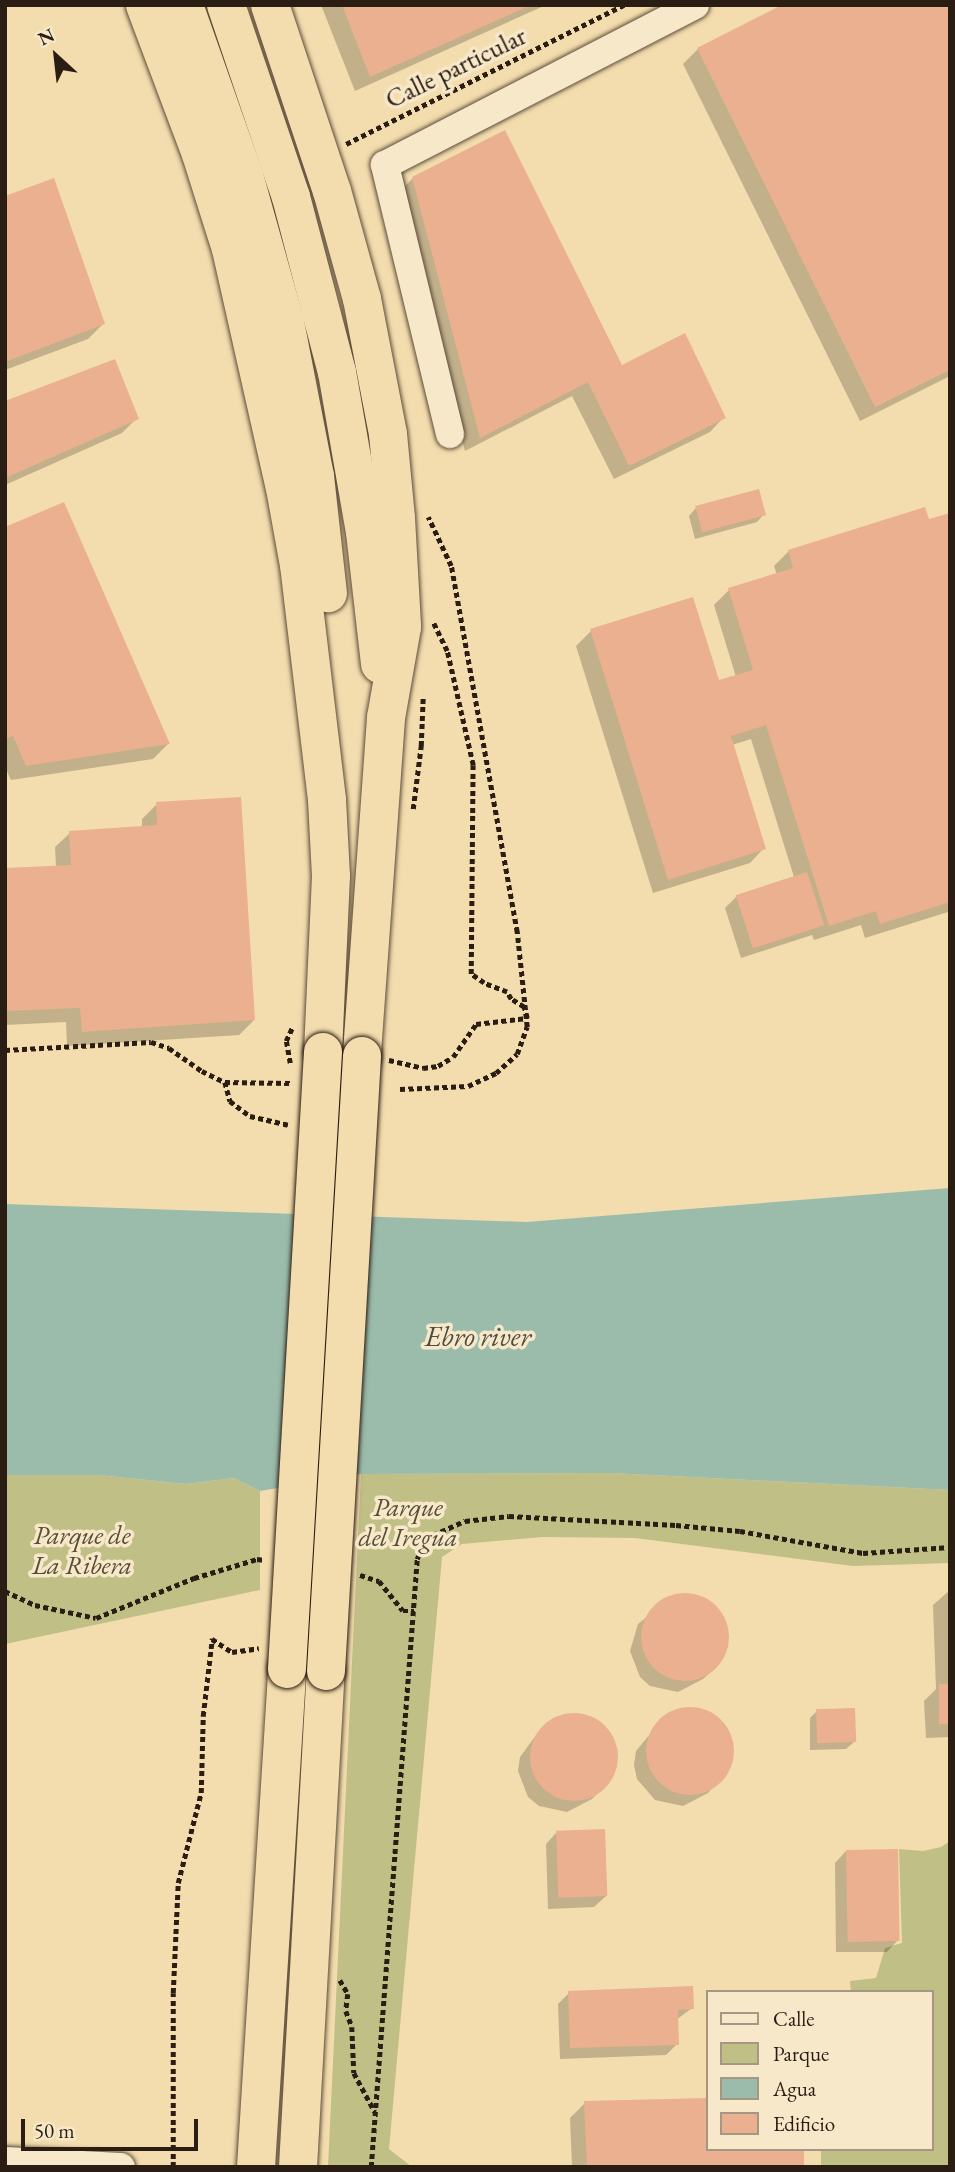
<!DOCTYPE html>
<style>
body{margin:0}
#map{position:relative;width:955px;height:2172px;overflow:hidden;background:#f3dcad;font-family:"EB Garamond",serif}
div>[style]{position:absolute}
.green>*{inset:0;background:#c0bf86}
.water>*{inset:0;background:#9bbcab}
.shadow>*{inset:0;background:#0003}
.building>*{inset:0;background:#eab090;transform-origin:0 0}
.round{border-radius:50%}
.path>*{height:4.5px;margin-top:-2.25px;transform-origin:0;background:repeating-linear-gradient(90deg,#2a1d13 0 5px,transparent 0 8.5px)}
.roads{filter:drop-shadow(0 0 2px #5c4d3a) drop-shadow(0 0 2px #5c4d3a)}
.minor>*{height:28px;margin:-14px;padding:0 14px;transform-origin:14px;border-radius:14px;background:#f7e8ca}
.highway>*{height:38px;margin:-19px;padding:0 19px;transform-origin:19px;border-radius:19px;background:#f3dcad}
.bridges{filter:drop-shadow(0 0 2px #2a1d13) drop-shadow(0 0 2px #2a1d13)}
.highway-bridge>*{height:38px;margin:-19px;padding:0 19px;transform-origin:19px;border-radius:19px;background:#f3dcad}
span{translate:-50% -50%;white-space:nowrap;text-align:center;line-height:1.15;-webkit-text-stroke:7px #f7e8ca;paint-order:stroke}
.street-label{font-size:26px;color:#2a1d13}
.park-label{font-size:26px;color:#574e36;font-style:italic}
.water-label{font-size:28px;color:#4c4d41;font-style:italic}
.frame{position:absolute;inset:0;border:7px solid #2a1d13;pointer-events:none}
.legend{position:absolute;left:706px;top:1990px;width:228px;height:161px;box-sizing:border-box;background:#f7e8ca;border:2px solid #a59781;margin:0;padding:9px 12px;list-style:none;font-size:21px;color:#2a1d13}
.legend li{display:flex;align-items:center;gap:14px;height:35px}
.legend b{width:35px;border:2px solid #a59781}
.north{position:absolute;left:21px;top:21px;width:70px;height:70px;-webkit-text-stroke:5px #f7e8ca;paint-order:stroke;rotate:333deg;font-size:19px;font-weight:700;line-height:28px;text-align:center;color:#2a1d13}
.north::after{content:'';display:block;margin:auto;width:24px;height:32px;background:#2a1d13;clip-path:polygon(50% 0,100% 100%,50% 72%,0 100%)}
.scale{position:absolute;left:21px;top:2119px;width:177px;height:32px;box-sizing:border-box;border:4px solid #2a1d13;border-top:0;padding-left:9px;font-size:21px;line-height:24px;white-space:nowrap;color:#2a1d13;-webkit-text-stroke:5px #f7e8ca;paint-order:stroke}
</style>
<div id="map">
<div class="green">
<i style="clip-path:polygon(611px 1473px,950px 1490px,950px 1563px,853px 1566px,635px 1538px,542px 1537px,462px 1544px,442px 1557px,389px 2149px,412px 2167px,328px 2167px,361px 1474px)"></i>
<i style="clip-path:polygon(5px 1475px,98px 1475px,186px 1484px,234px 1478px,260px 1491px,260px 1590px,5px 1644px)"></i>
<i style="clip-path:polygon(950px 1841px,950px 2167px,821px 2167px,821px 2149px,932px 2149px,932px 1992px,851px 1992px,850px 1981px,876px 1978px,885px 1948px,902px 1943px,899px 1849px,923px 1851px,941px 1847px)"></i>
</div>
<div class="water">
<i style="clip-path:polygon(950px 1188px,950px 1490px,611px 1473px,361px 1474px,260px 1491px,234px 1478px,186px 1484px,98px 1475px,5px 1475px,5px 1204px,527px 1222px)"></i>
</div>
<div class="shadow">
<i style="clip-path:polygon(321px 5px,546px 5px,355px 91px)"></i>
<i style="clip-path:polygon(786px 5px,950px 10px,950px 376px,860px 421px,683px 64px,698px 49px)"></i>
<i style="clip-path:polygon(413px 178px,621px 367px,724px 417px,710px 432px,614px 479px,572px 396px,465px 451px,398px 193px)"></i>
<i style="clip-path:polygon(5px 198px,103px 324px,88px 339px,5px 370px)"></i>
<i style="clip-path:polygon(5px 403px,137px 418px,122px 433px,5px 485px)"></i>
<i style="clip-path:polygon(696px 508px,764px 514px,757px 522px,695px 539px,689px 516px)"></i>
<i style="clip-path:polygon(950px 515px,950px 918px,948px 912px,865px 938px,861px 925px,814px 940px,812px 935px,741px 958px,725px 908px,737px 896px,794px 877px,751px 739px,732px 745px,764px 848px,750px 863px,653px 893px,576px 646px,591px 631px,718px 682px,736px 677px,714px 605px,729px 590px,777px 575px,774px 566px,789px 551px)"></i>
<i style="clip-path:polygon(5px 529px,168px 744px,153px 759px,11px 780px,5px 767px)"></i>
<i style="clip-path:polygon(157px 804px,254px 1020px,239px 1035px,67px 1046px,66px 1022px,5px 1025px,5px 870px,56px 867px,55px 847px,70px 833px,142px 828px,142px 819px)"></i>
<i style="clip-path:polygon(950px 1590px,950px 1737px,926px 1738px,924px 1701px,936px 1689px,933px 1605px)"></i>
<i style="clip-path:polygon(673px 1596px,700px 1597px,713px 1604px,727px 1628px,724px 1655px,716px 1667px,703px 1679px,678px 1692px,650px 1686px,640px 1677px,630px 1651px,638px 1624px)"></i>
<i style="clip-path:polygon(692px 1708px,705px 1711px,727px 1729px,732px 1742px,729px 1769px,708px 1793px,683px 1806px,655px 1800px,637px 1779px,634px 1765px,636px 1751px,665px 1716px)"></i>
<i style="clip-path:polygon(817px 1711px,854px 1742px,846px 1749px,810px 1750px,810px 1718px)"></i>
<i style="clip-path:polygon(562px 1716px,589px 1717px,601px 1724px,616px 1748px,612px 1775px,604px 1787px,592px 1799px,567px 1812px,539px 1806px,528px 1797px,518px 1771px,520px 1757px,537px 1734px,549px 1722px)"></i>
<i style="clip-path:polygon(557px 1832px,606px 1896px,594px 1907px,548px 1909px,546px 1844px)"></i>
<i style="clip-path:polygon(846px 1851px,898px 1940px,887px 1952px,836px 1952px,835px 1863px)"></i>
<i style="clip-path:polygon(569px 1993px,692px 2008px,676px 2020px,677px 2044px,666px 2055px,560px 2059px,558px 2004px)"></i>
<i style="clip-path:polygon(708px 2100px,708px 2149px,802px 2167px,572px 2167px,570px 2118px,585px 2103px)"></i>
</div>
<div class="building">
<i style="clip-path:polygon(342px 5px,531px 5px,370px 77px)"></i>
<i style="clip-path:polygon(782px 5px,950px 5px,950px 370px,875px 407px,697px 48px)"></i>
<i style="clip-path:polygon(505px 130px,622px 365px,685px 333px,726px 418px,629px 466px,588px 382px,480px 438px,412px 177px)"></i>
<i style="clip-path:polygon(54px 178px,105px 324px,5px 362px,5px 196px)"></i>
<i style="clip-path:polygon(115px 359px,139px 419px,5px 478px,5px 401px)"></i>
<i style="left:759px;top:489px;width:27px;height:66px;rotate:75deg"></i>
<i style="clip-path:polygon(64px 502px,170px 744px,26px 766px,13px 736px,5px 739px,5px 527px)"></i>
<i style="clip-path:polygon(925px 507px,929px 519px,950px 513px,950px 902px,880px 924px,876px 911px,829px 926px,766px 725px,731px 736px,766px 849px,668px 880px,590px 629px,693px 597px,719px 680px,753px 670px,728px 588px,793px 568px,788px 550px)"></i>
<i style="clip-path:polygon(241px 797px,255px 1020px,82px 1032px,80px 1008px,5px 1011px,5px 868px,71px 865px,69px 831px,157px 825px,156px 802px)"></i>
<i style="left:807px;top:872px;width:56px;height:75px;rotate:72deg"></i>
<i class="round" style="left:641px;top:1593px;width:88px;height:88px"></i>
<i style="left:939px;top:1684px;width:11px;height:40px"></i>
<i class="round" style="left:646px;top:1707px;width:88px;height:88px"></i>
<i style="left:855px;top:1708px;width:34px;height:39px;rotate:88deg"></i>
<i class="round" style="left:530px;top:1713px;width:88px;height:88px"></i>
<i style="left:605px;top:1829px;width:67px;height:49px;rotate:88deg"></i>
<i style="left:898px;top:1849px;width:92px;height:52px;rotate:89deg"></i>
<i style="clip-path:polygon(693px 1986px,694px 2009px,678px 2010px,679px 2045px,570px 2048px,568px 1991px)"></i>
<i style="clip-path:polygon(708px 2098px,708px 2149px,804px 2149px,804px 2167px,587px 2167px,584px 2101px)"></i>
</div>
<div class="path">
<i style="left:346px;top:144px;width:311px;rotate:-26.6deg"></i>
<i style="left:413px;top:809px;width:64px;rotate:-82.8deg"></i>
<i style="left:421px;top:746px;width:50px;rotate:-87.7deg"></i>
<i style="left:5px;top:1050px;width:146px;rotate:-3.1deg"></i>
<i style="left:151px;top:1042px;width:19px;rotate:18deg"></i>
<i style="left:169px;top:1048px;width:40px;rotate:34.9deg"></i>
<i style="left:202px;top:1071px;width:25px;rotate:26deg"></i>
<i style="left:225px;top:1082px;width:66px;rotate:0.9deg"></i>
<i style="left:389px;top:1060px;width:35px;rotate:13deg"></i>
<i style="left:423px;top:1068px;width:15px;rotate:-8deg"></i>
<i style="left:438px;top:1066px;width:17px;rotate:-31deg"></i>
<i style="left:453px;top:1057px;width:40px;rotate:-55.1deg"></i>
<i style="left:476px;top:1024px;width:51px;rotate:-6.7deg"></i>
<i style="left:527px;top:1018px;width:11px;rotate:-105deg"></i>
<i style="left:524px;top:1007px;width:15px;rotate:-148deg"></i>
<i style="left:511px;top:999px;width:8px;rotate:-120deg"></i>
<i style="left:507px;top:992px;width:25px;rotate:-159deg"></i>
<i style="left:484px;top:983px;width:16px;rotate:-145deg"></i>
<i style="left:471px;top:974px;width:209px;rotate:-89.5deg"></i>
<i style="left:473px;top:765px;width:117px;rotate:-102.8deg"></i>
<i style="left:447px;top:651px;width:32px;rotate:-116deg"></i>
<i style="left:290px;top:1063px;width:22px;rotate:-100deg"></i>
<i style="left:286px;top:1041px;width:14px;rotate:-65deg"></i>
<i style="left:225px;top:1082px;width:20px;rotate:75deg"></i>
<i style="left:230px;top:1101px;width:25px;rotate:37deg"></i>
<i style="left:250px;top:1116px;width:39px;rotate:13deg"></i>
<i style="left:400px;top:1089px;width:68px;rotate:-2.5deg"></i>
<i style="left:468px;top:1086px;width:31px;rotate:-25deg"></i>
<i style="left:496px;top:1073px;width:28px;rotate:-42deg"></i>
<i style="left:517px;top:1054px;width:29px;rotate:-70deg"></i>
<i style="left:527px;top:1027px;width:96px;rotate:-96deg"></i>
<i style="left:517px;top:932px;width:372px;rotate:-100.2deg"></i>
<i style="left:451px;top:566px;width:54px;rotate:-115.1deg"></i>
<i style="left:360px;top:1575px;width:20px;rotate:18deg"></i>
<i style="left:379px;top:1581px;width:38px;rotate:51deg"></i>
<i style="left:403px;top:1611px;width:11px"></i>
<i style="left:5px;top:1591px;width:33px;rotate:25deg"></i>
<i style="left:35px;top:1605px;width:62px;rotate:12deg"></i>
<i style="left:96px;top:1618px;width:106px;rotate:-22.2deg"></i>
<i style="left:194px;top:1578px;width:66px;rotate:-16.8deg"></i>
<i style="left:257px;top:1559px;width:8px;rotate:7deg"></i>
<i style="left:340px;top:1980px;width:16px;rotate:60deg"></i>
<i style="left:348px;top:1994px;width:17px;rotate:97deg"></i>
<i style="left:346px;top:2011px;width:17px;rotate:69deg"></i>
<i style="left:352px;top:2027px;width:46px;rotate:87.5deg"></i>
<i style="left:354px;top:2073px;width:44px;rotate:61.7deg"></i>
<i style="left:173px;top:2167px;width:174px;rotate:-90deg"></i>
<i style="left:173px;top:1993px;width:110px;rotate:-87.4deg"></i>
<i style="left:178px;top:1883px;width:93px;rotate:-75.7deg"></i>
<i style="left:201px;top:1793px;width:77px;rotate:-88.5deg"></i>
<i style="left:203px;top:1716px;width:78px;rotate:-83.3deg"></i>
<i style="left:212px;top:1639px;width:24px;rotate:33deg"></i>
<i style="left:232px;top:1652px;width:27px;rotate:-8deg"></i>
<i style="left:371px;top:2167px;width:610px;rotate:-85.67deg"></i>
<i style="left:417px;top:1559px;width:16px;rotate:-68deg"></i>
<i style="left:423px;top:1544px;width:13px;rotate:-42deg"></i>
<i style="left:433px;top:1535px;width:35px;rotate:-24deg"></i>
<i style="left:465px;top:1521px;width:44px;rotate:-6.5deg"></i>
<i style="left:509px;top:1516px;width:167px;rotate:3.1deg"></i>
<i style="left:676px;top:1525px;width:64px;rotate:5.4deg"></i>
<i style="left:740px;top:1531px;width:125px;rotate:10.1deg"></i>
<i style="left:863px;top:1553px;width:87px;rotate:-3.9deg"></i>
</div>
<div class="roads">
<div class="minor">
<i style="left:450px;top:434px;width:277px;rotate:-103.6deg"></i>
<i style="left:385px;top:165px;width:349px;rotate:-27.3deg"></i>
<i style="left:5px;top:2161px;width:116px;rotate:3deg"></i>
</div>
<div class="highway">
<i style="left:145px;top:5px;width:159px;rotate:69.4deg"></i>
<i style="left:201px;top:154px;width:100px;rotate:72.5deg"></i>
<i style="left:231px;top:249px;width:245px;rotate:77.3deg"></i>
<i style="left:285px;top:488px;width:78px;rotate:79.7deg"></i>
<i style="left:299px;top:565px;width:237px;rotate:83.2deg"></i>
<i style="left:327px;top:800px;width:76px;rotate:87deg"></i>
<i style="left:331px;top:876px;width:176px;rotate:92.6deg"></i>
<i style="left:184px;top:5px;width:180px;rotate:70.6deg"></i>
<i style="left:244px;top:175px;width:153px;rotate:74.4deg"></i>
<i style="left:285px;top:322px;width:157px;rotate:79deg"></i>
<i style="left:315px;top:476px;width:118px;rotate:83.7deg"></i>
<i style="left:226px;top:5px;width:203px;rotate:71.3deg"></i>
<i style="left:291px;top:197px;width:181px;rotate:75.3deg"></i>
<i style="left:337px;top:372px;width:162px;rotate:80.1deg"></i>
<i style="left:365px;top:532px;width:133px;rotate:83.5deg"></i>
<i style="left:270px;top:5px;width:196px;rotate:71.6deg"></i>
<i style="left:332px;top:191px;width:112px;rotate:74.5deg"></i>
<i style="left:362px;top:299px;width:137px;rotate:79.1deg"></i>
<i style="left:388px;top:434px;width:84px;rotate:84.6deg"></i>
<i style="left:396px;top:518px;width:109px;rotate:86.8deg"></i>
<i style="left:402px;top:627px;width:92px;rotate:100deg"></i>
<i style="left:386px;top:718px;width:339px;rotate:94.1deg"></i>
<i style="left:256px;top:2167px;width:499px;rotate:-86.4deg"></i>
<i style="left:298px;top:2167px;width:497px;rotate:-86.8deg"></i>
</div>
</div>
<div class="bridges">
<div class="highway-bridge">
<i style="left:287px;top:1669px;width:618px;rotate:-86.66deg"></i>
<i style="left:326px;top:1671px;width:616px;rotate:-86.65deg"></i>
</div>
</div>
<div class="street-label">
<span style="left:456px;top:68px;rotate:-26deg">Calle particular</span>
</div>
<div class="park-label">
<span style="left:408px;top:1523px">Parque<br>del Iregua</span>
<span style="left:82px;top:1551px">Parque de<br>La Ribera</span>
</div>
<div class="water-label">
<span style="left:478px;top:1336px">Ebro river</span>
</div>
<div class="frame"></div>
<ul class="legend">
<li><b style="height:9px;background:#f7e8ca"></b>Calle</li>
<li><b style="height:19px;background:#c0bf86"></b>Parque</li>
<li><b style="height:19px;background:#9bbcab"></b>Agua</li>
<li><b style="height:19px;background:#eab090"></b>Edificio</li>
</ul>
<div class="north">N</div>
<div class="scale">50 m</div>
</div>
